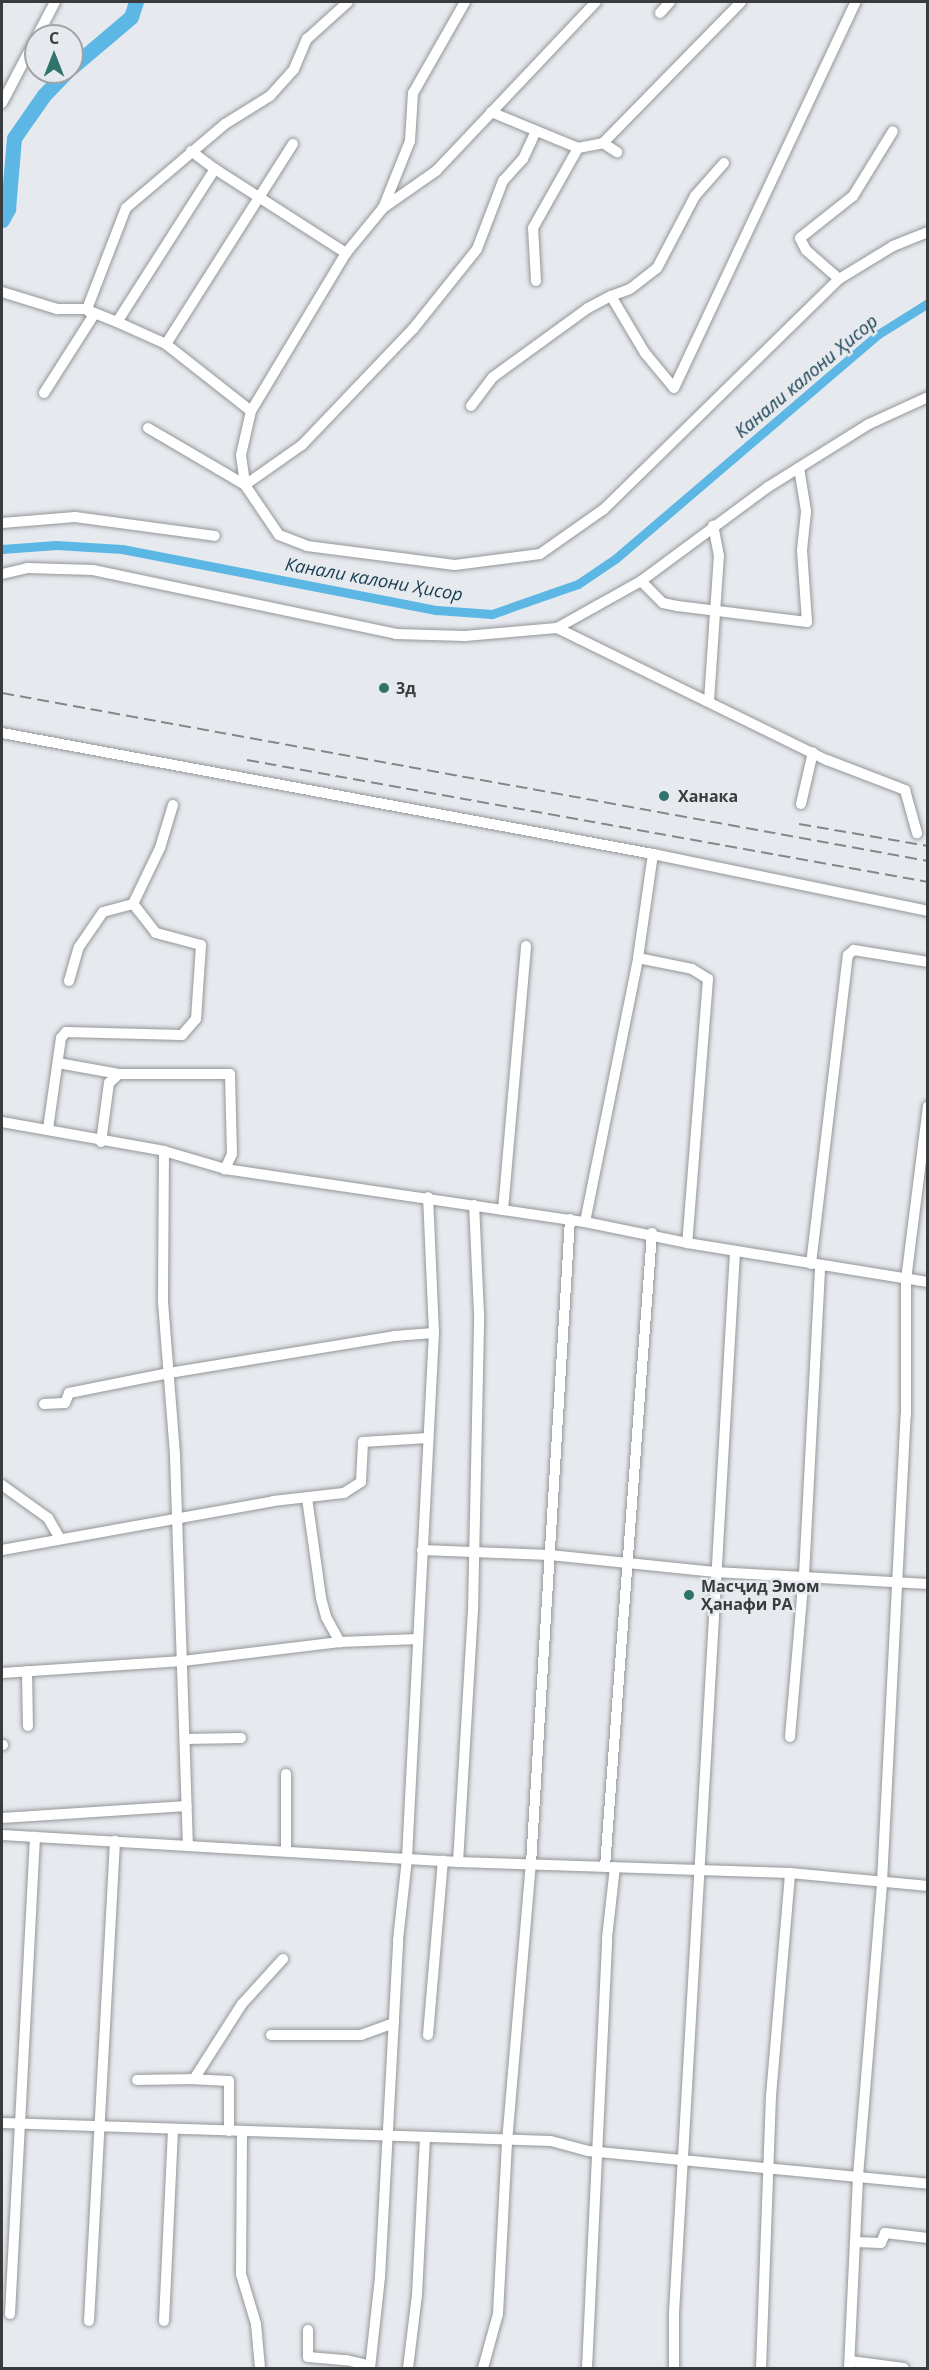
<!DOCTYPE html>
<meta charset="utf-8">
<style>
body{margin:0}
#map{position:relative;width:929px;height:2370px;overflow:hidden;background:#e6e9ed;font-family:"Open Sans",sans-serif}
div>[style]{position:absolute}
.canal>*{height:9px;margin:-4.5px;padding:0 4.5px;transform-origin:4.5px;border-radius:4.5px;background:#5db7e5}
.river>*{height:15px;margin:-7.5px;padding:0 7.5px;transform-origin:7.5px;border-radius:7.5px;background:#5db7e5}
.roads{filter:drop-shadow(0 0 2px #939699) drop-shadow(0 0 2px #939699)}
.minor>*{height:10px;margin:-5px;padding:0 5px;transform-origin:5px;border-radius:5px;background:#fff}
.rail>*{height:2px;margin-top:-1px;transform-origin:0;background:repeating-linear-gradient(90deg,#848689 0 12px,transparent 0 18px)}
.dots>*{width:16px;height:16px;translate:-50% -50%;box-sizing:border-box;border:3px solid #e6e9ed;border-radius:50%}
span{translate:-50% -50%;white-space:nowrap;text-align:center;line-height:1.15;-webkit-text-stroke:5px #e6e9ed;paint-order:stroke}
.poi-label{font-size:16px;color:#3a3b3c;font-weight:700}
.left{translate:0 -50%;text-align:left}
.water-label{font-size:18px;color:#153c50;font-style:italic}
.frame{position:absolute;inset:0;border:3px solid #3a3b3c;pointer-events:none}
.north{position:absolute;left:24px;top:24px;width:60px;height:60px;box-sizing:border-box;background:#e6e9ed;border:2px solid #a1a3a6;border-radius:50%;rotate:0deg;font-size:16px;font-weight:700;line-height:24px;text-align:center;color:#3a3b3c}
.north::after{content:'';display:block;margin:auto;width:21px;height:27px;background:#2f746a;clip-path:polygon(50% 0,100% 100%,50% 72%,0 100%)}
</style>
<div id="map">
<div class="canal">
<i style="left:2px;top:549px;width:54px;rotate:-4.2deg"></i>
<i style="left:56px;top:545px;width:66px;rotate:3.5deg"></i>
<i style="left:122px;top:549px;width:321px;rotate:11deg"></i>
<i style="left:437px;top:610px;width:55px;rotate:4.2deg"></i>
<i style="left:492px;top:614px;width:91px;rotate:-19.2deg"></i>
<i style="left:578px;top:584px;width:45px;rotate:-34deg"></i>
<i style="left:615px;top:559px;width:345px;rotate:-40.5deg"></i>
<i style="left:877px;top:335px;width:60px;rotate:-32.1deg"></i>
</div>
<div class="river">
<i style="left:72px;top:67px;width:77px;rotate:-40.3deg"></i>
<i style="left:131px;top:17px;width:16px;rotate:-72deg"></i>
<i style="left:2px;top:220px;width:13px;rotate:-61deg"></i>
<i style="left:8px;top:209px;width:71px;rotate:-85.2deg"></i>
<i style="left:14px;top:138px;width:52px;rotate:-55.1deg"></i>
<i style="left:44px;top:95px;width:32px;rotate:-46deg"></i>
</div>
<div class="roads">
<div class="minor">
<i style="left:465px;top:2px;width:105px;rotate:119.7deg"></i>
<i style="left:413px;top:93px;width:48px;rotate:93.6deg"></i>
<i style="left:410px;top:141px;width:72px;rotate:111.9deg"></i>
<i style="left:383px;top:208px;width:58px;rotate:129.4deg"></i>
<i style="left:346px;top:253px;width:184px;rotate:121deg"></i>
<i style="left:251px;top:411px;width:45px;rotate:102.8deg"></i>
<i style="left:241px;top:455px;width:30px;rotate:82deg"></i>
<i style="left:245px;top:485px;width:60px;rotate:55.8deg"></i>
<i style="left:279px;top:535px;width:30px;rotate:21deg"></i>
<i style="left:307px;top:546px;width:149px;rotate:7.3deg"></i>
<i style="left:455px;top:565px;width:86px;rotate:-7.4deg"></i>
<i style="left:540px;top:554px;width:78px;rotate:-35.1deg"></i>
<i style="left:604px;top:509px;width:329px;rotate:-44.4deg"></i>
<i style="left:839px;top:279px;width:63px;rotate:-31.4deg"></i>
<i style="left:893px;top:246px;width:38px;rotate:-22deg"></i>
<i style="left:660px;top:13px;width:15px;rotate:-48deg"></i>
<i style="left:2px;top:103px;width:114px;rotate:-62.3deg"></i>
<i style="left:491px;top:112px;width:94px;rotate:22.5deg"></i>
<i style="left:578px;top:148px;width:25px;rotate:-11deg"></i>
<i style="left:603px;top:143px;width:197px;rotate:-45.6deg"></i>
<i style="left:603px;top:143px;width:17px;rotate:33deg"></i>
<i style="left:191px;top:151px;width:30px;rotate:37deg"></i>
<i style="left:724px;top:163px;width:44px;rotate:131.3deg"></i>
<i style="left:695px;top:196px;width:81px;rotate:117.8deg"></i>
<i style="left:657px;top:268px;width:34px;rotate:142deg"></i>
<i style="left:630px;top:289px;width:20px;rotate:160deg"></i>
<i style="left:611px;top:296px;width:66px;rotate:59.2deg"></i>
<i style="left:645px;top:353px;width:45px;rotate:50.4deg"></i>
<i style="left:674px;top:388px;width:427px;rotate:-64.8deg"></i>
<i style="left:383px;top:208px;width:65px;rotate:-34.9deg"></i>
<i style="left:436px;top:171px;width:233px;rotate:-46.6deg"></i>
<i style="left:839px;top:279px;width:44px;rotate:-138.7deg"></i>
<i style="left:806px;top:250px;width:13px;rotate:-117deg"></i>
<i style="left:800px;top:238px;width:68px;rotate:-38.4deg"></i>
<i style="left:853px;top:196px;width:76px;rotate:-58.4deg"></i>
<i style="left:536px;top:281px;width:53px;rotate:-93.2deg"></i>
<i style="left:533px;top:228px;width:92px;rotate:-60.6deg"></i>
<i style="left:2px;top:292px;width:58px;rotate:17.2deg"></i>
<i style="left:57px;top:309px;width:30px"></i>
<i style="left:87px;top:309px;width:108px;rotate:-68.9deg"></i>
<i style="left:126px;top:208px;width:130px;rotate:-40.3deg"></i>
<i style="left:225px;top:124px;width:53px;rotate:-31.9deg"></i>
<i style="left:270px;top:96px;width:36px;rotate:-48deg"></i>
<i style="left:294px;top:69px;width:33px;rotate:-67deg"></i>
<i style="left:307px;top:39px;width:55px;rotate:-42.1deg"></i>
<i style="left:87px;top:310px;width:32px;rotate:22deg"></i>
<i style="left:166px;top:344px;width:237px;rotate:-57.6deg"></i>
<i style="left:44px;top:393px;width:91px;rotate:-57.5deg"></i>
<i style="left:93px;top:316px;width:9px;rotate:-131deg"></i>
<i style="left:471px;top:406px;width:36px;rotate:-53deg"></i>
<i style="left:493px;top:377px;width:117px;rotate:-36deg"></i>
<i style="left:588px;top:308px;width:26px;rotate:-28deg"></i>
<i style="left:251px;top:411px;width:108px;rotate:-141.8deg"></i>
<i style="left:166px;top:344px;width:54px;rotate:-155.8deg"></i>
<i style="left:117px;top:322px;width:182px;rotate:-57.4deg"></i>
<i style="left:215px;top:169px;width:156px;rotate:32.7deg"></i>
<i style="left:148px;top:428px;width:113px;rotate:30.4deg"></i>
<i style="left:245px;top:485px;width:70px;rotate:-35.1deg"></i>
<i style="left:302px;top:445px;width:161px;rotate:-46.3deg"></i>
<i style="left:413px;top:329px;width:102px;rotate:-51.3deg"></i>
<i style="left:477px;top:249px;width:73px;rotate:-69.1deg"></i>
<i style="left:503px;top:181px;width:30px;rotate:-48deg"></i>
<i style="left:523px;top:159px;width:29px;rotate:-65deg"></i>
<i style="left:2px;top:523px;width:73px;rotate:-4.7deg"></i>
<i style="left:75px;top:517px;width:141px;rotate:7.7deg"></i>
<i style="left:2px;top:574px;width:27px;rotate:-13deg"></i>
<i style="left:28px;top:568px;width:65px;rotate:1.8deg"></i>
<i style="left:93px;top:570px;width:310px;rotate:11.9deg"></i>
<i style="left:396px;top:634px;width:69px;rotate:1.7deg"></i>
<i style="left:465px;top:636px;width:92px;rotate:-5deg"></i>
<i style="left:557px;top:628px;width:96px;rotate:-29.2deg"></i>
<i style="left:641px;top:581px;width:158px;rotate:-36.5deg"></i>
<i style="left:768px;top:487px;width:119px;rotate:-32deg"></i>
<i style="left:869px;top:424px;width:65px;rotate:-24.6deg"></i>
<i style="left:641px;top:581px;width:31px;rotate:45deg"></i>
<i style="left:663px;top:603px;width:14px;rotate:12deg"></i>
<i style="left:677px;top:606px;width:131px;rotate:7deg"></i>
<i style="left:807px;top:622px;width:72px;rotate:-94deg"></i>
<i style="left:802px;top:550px;width:39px;rotate:-84deg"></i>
<i style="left:806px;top:511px;width:44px;rotate:-99.2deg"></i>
<i style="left:557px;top:628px;width:301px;rotate:26.1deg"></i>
<i style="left:827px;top:760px;width:84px;rotate:21deg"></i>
<i style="left:905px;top:790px;width:45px;rotate:74.4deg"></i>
<i style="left:709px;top:701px;width:145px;rotate:-86.1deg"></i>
<i style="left:719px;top:556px;width:31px;rotate:-101deg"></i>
<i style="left:2px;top:733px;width:662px;rotate:10.53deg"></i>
<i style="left:653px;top:854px;width:281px;rotate:11.7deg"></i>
<i style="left:801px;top:804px;width:53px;rotate:-77deg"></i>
<i style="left:638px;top:958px;width:55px;rotate:11.5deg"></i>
<i style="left:692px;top:969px;width:19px;rotate:32deg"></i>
<i style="left:708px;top:979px;width:265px;rotate:94.5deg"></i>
<i style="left:69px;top:981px;width:35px;rotate:-74deg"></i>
<i style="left:79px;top:947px;width:42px;rotate:-55.6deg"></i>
<i style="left:103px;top:912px;width:31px;rotate:-15deg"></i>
<i style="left:58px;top:1063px;width:62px;rotate:10.2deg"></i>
<i style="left:119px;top:1074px;width:111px"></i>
<i style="left:230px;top:1074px;width:80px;rotate:88.6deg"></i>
<i style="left:232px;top:1154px;width:17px;rotate:115deg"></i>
<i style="left:2px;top:1122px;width:165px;rotate:10.1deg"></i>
<i style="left:164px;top:1151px;width:64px;rotate:16.4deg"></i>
<i style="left:225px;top:1169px;width:364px;rotate:8.4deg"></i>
<i style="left:585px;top:1222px;width:104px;rotate:11.6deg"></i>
<i style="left:687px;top:1243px;width:244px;rotate:9.2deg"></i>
<i style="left:48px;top:1129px;width:92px;rotate:-81.9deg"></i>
<i style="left:61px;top:1038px;width:8px;rotate:-50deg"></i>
<i style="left:66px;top:1032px;width:116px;rotate:1.5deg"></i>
<i style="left:182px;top:1035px;width:21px;rotate:-49deg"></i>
<i style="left:196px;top:1019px;width:74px;rotate:-86.1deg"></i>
<i style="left:201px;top:945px;width:47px;rotate:-165.1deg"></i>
<i style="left:156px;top:933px;width:37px;rotate:-128deg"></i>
<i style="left:133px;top:904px;width:62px;rotate:-64.3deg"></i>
<i style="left:160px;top:848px;width:45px;rotate:-73.2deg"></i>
<i style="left:101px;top:1142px;width:60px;rotate:-82.3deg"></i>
<i style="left:109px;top:1083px;width:13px;rotate:-42deg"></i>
<i style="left:164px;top:1151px;width:151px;rotate:90.4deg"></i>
<i style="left:163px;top:1302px;width:154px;rotate:85.5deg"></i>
<i style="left:175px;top:1456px;width:387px;rotate:88.1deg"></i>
<i style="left:503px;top:1210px;width:265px;rotate:-85deg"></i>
<i style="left:585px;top:1222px;width:269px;rotate:-78.6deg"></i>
<i style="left:638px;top:958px;width:105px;rotate:-81.8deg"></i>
<i style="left:811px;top:1264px;width:311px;rotate:-83.2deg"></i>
<i style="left:848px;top:955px;width:8px;rotate:-40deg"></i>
<i style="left:854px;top:950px;width:75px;rotate:9.2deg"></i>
<i style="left:44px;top:1404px;width:21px;rotate:-3deg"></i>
<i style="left:65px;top:1403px;width:11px;rotate:-68deg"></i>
<i style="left:69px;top:1393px;width:102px;rotate:-11.3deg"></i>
<i style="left:169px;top:1373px;width:228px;rotate:-9.3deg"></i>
<i style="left:394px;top:1336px;width:40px;rotate:-4.3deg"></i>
<i style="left:2px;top:1485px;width:57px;rotate:35.7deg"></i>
<i style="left:48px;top:1518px;width:24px;rotate:60deg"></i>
<i style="left:307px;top:1498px;width:101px;rotate:82deg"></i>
<i style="left:321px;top:1598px;width:20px;rotate:75deg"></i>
<i style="left:326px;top:1617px;width:29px;rotate:61deg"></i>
<i style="left:2px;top:1550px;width:275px;rotate:-10.2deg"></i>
<i style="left:273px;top:1501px;width:71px;rotate:-6.4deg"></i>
<i style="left:344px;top:1493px;width:20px;rotate:-33deg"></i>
<i style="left:361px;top:1482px;width:40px;rotate:-87.1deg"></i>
<i style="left:363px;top:1442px;width:64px;rotate:-3.6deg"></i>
<i style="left:422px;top:1550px;width:128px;rotate:2.2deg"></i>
<i style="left:550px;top:1555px;width:166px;rotate:5.9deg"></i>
<i style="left:715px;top:1572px;width:213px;rotate:3.2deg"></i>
<i style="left:27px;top:1671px;width:55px;rotate:89deg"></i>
<i style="left:2px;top:1673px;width:181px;rotate:-3.8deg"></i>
<i style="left:183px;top:1661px;width:158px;rotate:-6.9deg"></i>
<i style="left:340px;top:1642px;width:78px;rotate:-2.2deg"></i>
<i style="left:790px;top:1737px;width:163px;rotate:-85.1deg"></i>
<i style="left:804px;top:1575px;width:309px;rotate:-87deg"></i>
<i style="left:185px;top:1739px;width:56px;rotate:-1deg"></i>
<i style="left:2px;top:1745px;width:1px"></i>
<i style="left:286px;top:1774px;width:76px;rotate:90deg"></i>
<i style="left:2px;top:1818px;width:185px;rotate:-3.7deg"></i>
<i style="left:2px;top:1835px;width:457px;rotate:3.4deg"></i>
<i style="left:458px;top:1862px;width:332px;rotate:1.9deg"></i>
<i style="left:790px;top:1873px;width:139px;rotate:5.4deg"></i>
<i style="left:458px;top:1862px;width:251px;rotate:-86.6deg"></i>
<i style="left:473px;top:1611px;width:297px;rotate:-88.8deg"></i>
<i style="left:479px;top:1314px;width:109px;rotate:-92.6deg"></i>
<i style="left:605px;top:1867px;width:636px;rotate:-85.76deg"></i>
<i style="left:271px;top:2035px;width:90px"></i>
<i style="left:361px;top:2035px;width:35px;rotate:-20deg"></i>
<i style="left:428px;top:2035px;width:175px;rotate:-85.1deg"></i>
<i style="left:137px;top:2080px;width:57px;rotate:-1deg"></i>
<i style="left:2px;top:2123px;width:549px;rotate:1.88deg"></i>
<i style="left:551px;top:2141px;width:38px;rotate:15deg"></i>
<i style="left:588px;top:2151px;width:342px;rotate:5.5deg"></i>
<i style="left:229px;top:2131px;width:50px;rotate:-90deg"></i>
<i style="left:229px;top:2081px;width:35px;rotate:-177deg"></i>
<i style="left:194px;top:2079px;width:89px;rotate:-57.4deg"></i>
<i style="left:242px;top:2004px;width:61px;rotate:-47.7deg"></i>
<i style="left:242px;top:2133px;width:141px;rotate:90.4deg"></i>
<i style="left:241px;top:2274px;width:52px;rotate:73.3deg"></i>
<i style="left:256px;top:2324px;width:44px;rotate:84.8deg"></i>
<i style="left:855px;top:2242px;width:26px;rotate:2deg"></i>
<i style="left:881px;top:2243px;width:11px;rotate:-68deg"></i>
<i style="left:885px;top:2233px;width:43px;rotate:6.6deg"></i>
<i style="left:10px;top:2314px;width:478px;rotate:-87deg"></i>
<i style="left:89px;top:2321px;width:481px;rotate:-86.9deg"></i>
<i style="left:164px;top:2321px;width:190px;rotate:-87.3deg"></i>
<i style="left:308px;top:2330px;width:27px;rotate:90deg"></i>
<i style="left:308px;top:2357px;width:38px;rotate:5deg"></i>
<i style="left:346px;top:2360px;width:17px;rotate:13deg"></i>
<i style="left:363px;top:2364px;width:4px;rotate:63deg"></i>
<i style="left:850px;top:2361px;width:54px;rotate:7.4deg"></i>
<i style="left:370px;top:2368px;width:92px;rotate:-83.7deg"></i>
<i style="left:380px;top:2277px;width:337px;rotate:-86.9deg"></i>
<i style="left:398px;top:1940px;width:82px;rotate:-83.7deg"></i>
<i style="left:407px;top:1858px;width:526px;rotate:-87.06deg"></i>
<i style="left:434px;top:1333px;width:136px;rotate:-92.5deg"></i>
<i style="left:408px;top:2368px;width:74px;rotate:-83deg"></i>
<i style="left:417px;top:2295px;width:158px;rotate:-87.1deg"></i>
<i style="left:483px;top:2368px;width:56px;rotate:-74.5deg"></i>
<i style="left:498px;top:2314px;width:172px;rotate:-87deg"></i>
<i style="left:507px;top:2142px;width:279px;rotate:-85.1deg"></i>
<i style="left:531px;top:1864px;width:646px;rotate:-86.54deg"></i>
<i style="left:587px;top:2368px;width:430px;rotate:-87.3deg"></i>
<i style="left:607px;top:1938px;width:71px;rotate:-83.6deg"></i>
<i style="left:674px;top:2368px;width:55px;rotate:-90deg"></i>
<i style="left:674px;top:2313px;width:1064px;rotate:-86.71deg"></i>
<i style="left:761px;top:2368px;width:272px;rotate:-87.9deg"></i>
<i style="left:771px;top:2096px;width:224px;rotate:-85.1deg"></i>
<i style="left:849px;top:2368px;width:192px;rotate:-87.3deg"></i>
<i style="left:858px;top:2176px;width:295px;rotate:-85.3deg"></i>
<i style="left:882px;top:1882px;width:468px;rotate:-87.1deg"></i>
<i style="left:906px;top:1415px;width:135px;rotate:-90deg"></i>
<i style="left:906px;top:1280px;width:175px;rotate:-82.8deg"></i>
</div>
</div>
<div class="rail">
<i style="left:2px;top:693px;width:941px;rotate:10.28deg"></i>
<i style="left:247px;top:760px;width:692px;rotate:10.16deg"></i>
<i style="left:799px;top:824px;width:131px;rotate:9.7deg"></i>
</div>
<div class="dots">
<i style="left:384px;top:688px;background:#2f746a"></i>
<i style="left:664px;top:796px;background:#2f746a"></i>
<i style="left:689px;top:1595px;background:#2f746a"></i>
</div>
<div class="poi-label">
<span class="left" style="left:396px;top:688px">3д</span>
<span class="left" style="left:678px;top:796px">Ханака</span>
<span class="left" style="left:701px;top:1595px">Масҷид Эмом<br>Ҳанафи РА</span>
</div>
<div class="water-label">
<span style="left:806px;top:376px;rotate:-40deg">Канали калони Ҳисор</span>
<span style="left:374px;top:579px;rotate:10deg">Канали калони Ҳисор</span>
</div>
<div class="frame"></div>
<div class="north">С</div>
</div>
